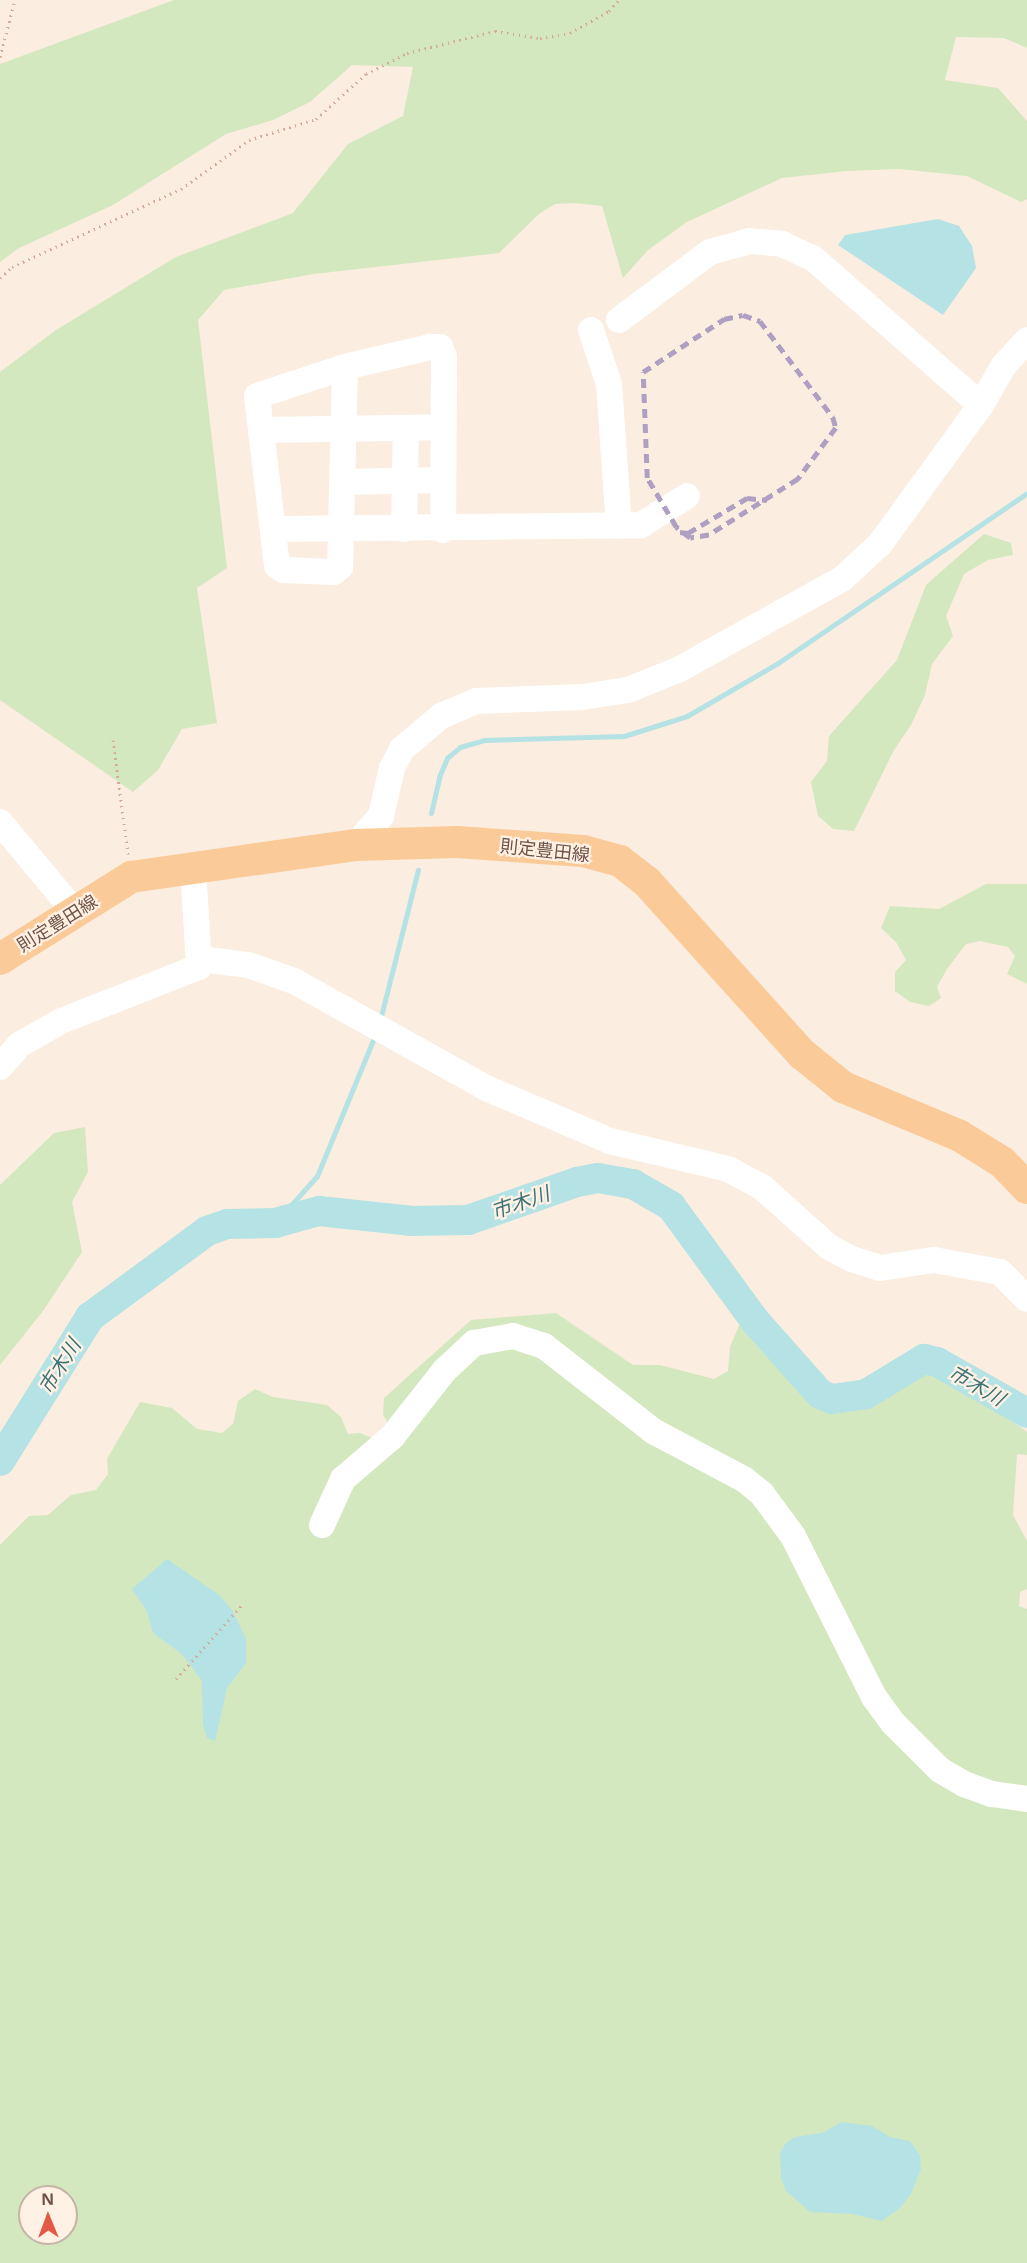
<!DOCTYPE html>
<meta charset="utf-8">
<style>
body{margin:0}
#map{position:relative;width:1027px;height:2263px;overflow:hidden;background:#fbeddf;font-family:"Noto Sans","Noto Sans JP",sans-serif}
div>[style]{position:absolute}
.green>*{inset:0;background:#d4e8bf}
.water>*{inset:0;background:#b5e2e4}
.stream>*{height:5px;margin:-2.5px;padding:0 2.5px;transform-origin:2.5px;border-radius:2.5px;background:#b5e2e4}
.river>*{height:30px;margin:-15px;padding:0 15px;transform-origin:15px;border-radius:15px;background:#b5e2e4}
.path>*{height:3px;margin-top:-1.5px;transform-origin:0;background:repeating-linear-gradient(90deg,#d4ab9b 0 1.5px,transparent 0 6px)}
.minor>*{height:26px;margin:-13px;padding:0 13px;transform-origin:13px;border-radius:13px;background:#fff}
.major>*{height:32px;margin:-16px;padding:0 16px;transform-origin:16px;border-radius:16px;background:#facb98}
.rail>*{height:4.5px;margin-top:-2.25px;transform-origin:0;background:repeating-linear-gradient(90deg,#af9fc3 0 9px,transparent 0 15px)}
span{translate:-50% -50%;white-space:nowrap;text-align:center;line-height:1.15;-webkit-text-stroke:4.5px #fff2e5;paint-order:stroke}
.street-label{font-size:18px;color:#715248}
.water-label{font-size:20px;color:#3c7377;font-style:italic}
.north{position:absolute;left:18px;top:2185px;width:60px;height:60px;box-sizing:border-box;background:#fff2e5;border:2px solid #c6b2a6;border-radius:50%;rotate:359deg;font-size:16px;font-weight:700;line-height:24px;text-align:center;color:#715248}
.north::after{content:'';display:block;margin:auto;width:21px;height:27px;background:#e45845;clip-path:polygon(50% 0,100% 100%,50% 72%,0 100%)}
</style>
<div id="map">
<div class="green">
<i style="clip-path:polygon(174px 0,1027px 0,1027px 48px,1004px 38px,956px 37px,945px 80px,998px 88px,1027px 121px,1027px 199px,1021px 202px,967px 176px,899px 169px,847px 171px,782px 178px,687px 222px,648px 250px,623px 278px,602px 206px,574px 203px,555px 204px,539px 214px,499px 253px,314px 274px,224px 290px,198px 320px,227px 568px,197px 588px,217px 723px,182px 729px,158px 770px,133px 792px,0 700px,0 372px,56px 330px,176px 257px,293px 213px,348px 144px,403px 116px,413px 67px,352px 65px,310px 102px,273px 120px,226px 134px,113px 205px,19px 248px,0 262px,0 64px)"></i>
<i style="clip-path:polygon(984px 534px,1011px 543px,1013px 555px,988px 560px,964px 574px,946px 616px,953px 636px,932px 664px,925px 695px,911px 725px,894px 750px,854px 831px,833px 829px,818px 816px,811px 782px,827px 761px,829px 736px,897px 660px,926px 585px)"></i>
<i style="clip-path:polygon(986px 884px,1027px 884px,1027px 984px,1007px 974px,1015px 956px,1008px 947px,980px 941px,966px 944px,947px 969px,937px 987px,941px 998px,929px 1006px,910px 1002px,895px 991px,895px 972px,906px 960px,896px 942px,881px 928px,890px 906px,939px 909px)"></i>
<i style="clip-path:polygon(85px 1127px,88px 1172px,72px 1202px,82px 1252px,43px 1311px,0 1365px,0 1185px,54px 1133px)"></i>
<i style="clip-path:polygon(evenodd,556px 1313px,633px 1365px,660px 1365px,714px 1379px,728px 1371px,730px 1347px,740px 1323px,750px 1325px,812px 1395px,834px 1404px,866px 1399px,906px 1370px,927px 1363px,931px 1376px,997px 1410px,1027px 1432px,1027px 1455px,1017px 1454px,1013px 1515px,1027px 1541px,1027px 1589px,1020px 1592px,1019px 1606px,1027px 1609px,1027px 2263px,0 2263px,0 1545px,29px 1516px,48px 1515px,71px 1495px,96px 1490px,108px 1474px,107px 1459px,140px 1402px,172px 1408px,197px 1429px,222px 1433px,233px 1424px,238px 1401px,255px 1389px,273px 1397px,327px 1405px,341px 1417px,348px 1434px,360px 1433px,379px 1441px,389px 1425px,383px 1415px,384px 1398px,471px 1320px,556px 1313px,30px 2197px,66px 2197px,66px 2233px,30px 2233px,30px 2197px)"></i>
</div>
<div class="water">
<i style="clip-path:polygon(938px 219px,959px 226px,972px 246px,976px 268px,943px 315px,838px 245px,845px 235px)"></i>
<i style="clip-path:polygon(167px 1559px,219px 1595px,233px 1611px,246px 1639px,246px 1663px,227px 1688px,215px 1741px,207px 1738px,203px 1724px,202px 1681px,182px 1654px,153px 1633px,147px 1611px,132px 1589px)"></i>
<i style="clip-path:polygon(842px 2122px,872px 2126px,890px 2137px,910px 2141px,920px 2155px,921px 2169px,911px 2194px,900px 2208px,882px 2221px,852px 2214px,810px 2212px,786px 2191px,781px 2178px,780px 2153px,786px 2143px,795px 2137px,822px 2133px)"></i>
</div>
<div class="stream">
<i style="left:431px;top:813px;width:37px;rotate:-77deg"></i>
<i style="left:439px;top:777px;width:21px;rotate:-67deg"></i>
<i style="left:447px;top:758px;width:17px;rotate:-40deg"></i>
<i style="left:460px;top:747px;width:25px;rotate:-16deg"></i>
<i style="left:484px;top:740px;width:140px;rotate:-1.6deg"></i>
<i style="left:624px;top:736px;width:66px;rotate:-17.6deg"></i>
<i style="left:687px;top:716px;width:105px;rotate:-30.2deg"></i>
<i style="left:778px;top:663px;width:301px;rotate:-34.3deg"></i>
<i style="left:380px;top:1020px;width:155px;rotate:-75.8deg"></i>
<i style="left:275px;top:1223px;width:63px;rotate:-48.2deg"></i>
<i style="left:317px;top:1176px;width:152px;rotate:-67.6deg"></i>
</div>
<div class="river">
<i style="left:0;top:1461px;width:170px;rotate:-58deg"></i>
<i style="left:90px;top:1317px;width:145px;rotate:-36.3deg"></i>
<i style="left:207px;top:1231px;width:21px;rotate:-19deg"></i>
<i style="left:227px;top:1224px;width:48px;rotate:-1.2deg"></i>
<i style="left:275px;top:1223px;width:46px;rotate:-15.3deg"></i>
<i style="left:319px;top:1211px;width:94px;rotate:6.1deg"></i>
<i style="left:412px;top:1221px;width:56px;rotate:-1deg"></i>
<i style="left:468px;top:1220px;width:115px;rotate:-19.2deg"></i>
<i style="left:577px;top:1182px;width:21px;rotate:-11deg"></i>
<i style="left:598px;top:1178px;width:36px;rotate:10deg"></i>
<i style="left:633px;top:1184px;width:44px;rotate:30.1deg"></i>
<i style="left:671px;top:1206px;width:144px;rotate:53.8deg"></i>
<i style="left:756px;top:1322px;width:96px;rotate:48.4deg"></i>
<i style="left:820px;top:1394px;width:13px;rotate:23deg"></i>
<i style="left:832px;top:1399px;width:34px;rotate:-8deg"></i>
<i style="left:866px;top:1394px;width:68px;rotate:-31.1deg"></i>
<i style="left:924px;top:1359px;width:13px;rotate:13deg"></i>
<i style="left:937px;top:1362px;width:103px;rotate:29.5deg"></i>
</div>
<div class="path">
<i style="left:0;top:57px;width:59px;rotate:-75.3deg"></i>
<i style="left:0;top:278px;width:16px;rotate:-43deg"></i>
<i style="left:12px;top:267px;width:186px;rotate:-24.8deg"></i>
<i style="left:181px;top:189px;width:84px;rotate:-35.8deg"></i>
<i style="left:249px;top:140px;width:70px;rotate:-17.4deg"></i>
<i style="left:316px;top:119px;width:67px;rotate:-42deg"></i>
<i style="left:366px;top:74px;width:46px;rotate:-27.1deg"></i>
<i style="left:407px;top:53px;width:91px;rotate:-14deg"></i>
<i style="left:495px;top:31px;width:46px;rotate:8.8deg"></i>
<i style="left:540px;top:38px;width:30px;rotate:-9deg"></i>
<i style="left:570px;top:33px;width:45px;rotate:-29.4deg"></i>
<i style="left:609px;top:11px;width:15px;rotate:-48deg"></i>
<i style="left:113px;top:740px;width:115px;rotate:82.5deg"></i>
<i style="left:176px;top:1679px;width:99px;rotate:-48.3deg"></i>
</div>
<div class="minor">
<i style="left:619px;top:320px;width:114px;rotate:-36.8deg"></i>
<i style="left:710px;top:252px;width:41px;rotate:-15.4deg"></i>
<i style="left:750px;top:241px;width:32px;rotate:5deg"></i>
<i style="left:782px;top:244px;width:35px;rotate:25deg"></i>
<i style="left:814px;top:259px;width:222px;rotate:41.2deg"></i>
<i style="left:591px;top:330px;width:57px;rotate:71.6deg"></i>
<i style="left:609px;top:384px;width:142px;rotate:86deg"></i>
<i style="left:345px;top:367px;width:200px;rotate:91.4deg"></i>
<i style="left:340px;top:567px;width:8px;rotate:140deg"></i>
<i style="left:334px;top:572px;width:51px;rotate:-177.8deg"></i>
<i style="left:283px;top:570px;width:7px;rotate:-146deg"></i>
<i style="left:277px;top:566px;width:171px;rotate:-96.7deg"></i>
<i style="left:257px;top:396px;width:93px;rotate:-18.2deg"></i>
<i style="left:345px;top:367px;width:87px;rotate:-13.2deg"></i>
<i style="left:430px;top:347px;width:10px"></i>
<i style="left:440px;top:347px;width:11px;rotate:68deg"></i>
<i style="left:444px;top:357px;width:173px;rotate:90.3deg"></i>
<i style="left:261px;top:430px;width:182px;rotate:-0.9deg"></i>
<i style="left:344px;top:482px;width:99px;rotate:-1.2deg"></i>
<i style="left:274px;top:529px;width:367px;rotate:-0.6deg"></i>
<i style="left:641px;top:525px;width:54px;rotate:-32.2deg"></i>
<i style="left:404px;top:529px;width:101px;rotate:-88.9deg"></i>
<i style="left:0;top:822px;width:117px;rotate:50.2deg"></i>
<i style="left:355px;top:845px;width:39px;rotate:-48deg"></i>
<i style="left:381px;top:816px;width:49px;rotate:-77.1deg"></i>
<i style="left:392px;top:768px;width:21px;rotate:-62deg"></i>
<i style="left:402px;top:749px;width:51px;rotate:-40.2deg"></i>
<i style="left:441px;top:716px;width:38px;rotate:-23deg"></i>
<i style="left:476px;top:701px;width:106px;rotate:-2.2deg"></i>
<i style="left:582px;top:697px;width:47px;rotate:-8.7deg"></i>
<i style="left:628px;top:690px;width:56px;rotate:-22deg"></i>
<i style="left:680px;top:669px;width:185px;rotate:-29.1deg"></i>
<i style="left:842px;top:579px;width:52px;rotate:-42.6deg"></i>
<i style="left:880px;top:544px;width:172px;rotate:-54deg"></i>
<i style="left:981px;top:405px;width:46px;rotate:-60.1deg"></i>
<i style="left:1004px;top:365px;width:34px;rotate:-47deg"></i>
<i style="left:199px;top:959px;width:49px;rotate:7deg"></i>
<i style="left:248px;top:965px;width:49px;rotate:19.2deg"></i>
<i style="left:294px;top:981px;width:220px;rotate:29.1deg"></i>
<i style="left:486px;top:1088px;width:135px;rotate:23.1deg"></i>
<i style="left:610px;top:1141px;width:121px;rotate:13.3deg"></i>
<i style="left:728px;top:1169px;width:40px;rotate:28deg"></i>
<i style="left:763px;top:1188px;width:89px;rotate:41.8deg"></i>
<i style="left:829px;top:1247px;width:26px;rotate:28deg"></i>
<i style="left:852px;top:1259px;width:29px;rotate:18deg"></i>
<i style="left:880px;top:1268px;width:55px;rotate:-8.4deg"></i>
<i style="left:934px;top:1260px;width:67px;rotate:10.3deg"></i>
<i style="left:1000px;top:1272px;width:38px;rotate:45deg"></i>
<i style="left:0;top:1067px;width:29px;rotate:-49deg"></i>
<i style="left:19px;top:1045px;width:48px;rotate:-29.7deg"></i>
<i style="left:61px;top:1021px;width:148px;rotate:-21.4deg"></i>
<i style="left:199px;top:967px;width:102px;rotate:-93.4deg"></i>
<i style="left:322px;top:1525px;width:51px;rotate:-65.5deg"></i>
<i style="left:343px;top:1479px;width:65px;rotate:-40.6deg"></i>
<i style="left:392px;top:1437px;width:85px;rotate:-51.7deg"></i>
<i style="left:445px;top:1370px;width:40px;rotate:-43deg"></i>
<i style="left:474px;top:1343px;width:40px;rotate:-10deg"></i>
<i style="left:513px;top:1336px;width:33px;rotate:18deg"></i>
<i style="left:544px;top:1346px;width:138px;rotate:37.9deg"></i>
<i style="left:653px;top:1431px;width:104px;rotate:28deg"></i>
<i style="left:745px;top:1480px;width:22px;rotate:39deg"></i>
<i style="left:762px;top:1494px;width:52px;rotate:53.6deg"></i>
<i style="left:793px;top:1536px;width:180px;rotate:63.3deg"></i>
<i style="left:874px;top:1697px;width:32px;rotate:54deg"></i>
<i style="left:893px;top:1723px;width:66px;rotate:45deg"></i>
<i style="left:940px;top:1770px;width:28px;rotate:30deg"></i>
<i style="left:964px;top:1784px;width:30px;rotate:20deg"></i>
<i style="left:992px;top:1794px;width:35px;rotate:8deg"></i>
</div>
<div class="major">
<i style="left:0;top:959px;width:155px;rotate:-32deg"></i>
<i style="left:131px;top:877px;width:226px;rotate:-8.1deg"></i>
<i style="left:355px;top:845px;width:102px;rotate:-1.7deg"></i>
<i style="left:457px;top:842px;width:126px;rotate:4.1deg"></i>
<i style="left:583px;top:851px;width:38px;rotate:15deg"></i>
<i style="left:620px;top:861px;width:34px;rotate:38deg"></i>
<i style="left:647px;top:882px;width:232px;rotate:48deg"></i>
<i style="left:802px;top:1054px;width:53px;rotate:38.8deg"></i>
<i style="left:843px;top:1087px;width:127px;rotate:22.7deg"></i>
<i style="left:960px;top:1136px;width:49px;rotate:31.8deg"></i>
<i style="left:1002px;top:1162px;width:36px;rotate:46deg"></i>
</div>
<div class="rail">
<i style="left:743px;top:315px;width:18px;rotate:19deg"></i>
<i style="left:760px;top:321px;width:121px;rotate:52.8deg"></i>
<i style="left:833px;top:417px;width:11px;rotate:75deg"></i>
<i style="left:836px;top:428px;width:64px;rotate:126.7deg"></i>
<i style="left:798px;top:479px;width:105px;rotate:147.8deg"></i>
<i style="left:709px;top:535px;width:19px;rotate:171deg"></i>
<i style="left:690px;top:538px;width:18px;rotate:-142deg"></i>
<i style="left:676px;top:527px;width:57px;rotate:-120.6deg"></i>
<i style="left:647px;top:478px;width:106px;rotate:-92.2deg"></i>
<i style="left:643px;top:372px;width:97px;rotate:-33.2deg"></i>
<i style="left:724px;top:319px;width:19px;rotate:-12deg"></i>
<i style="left:680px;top:532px;width:8px;rotate:7deg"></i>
<i style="left:688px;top:533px;width:69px;rotate:-30.7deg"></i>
<i style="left:747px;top:498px;width:20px;rotate:6deg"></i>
</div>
<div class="street-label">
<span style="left:545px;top:850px;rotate:6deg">則定豊田線</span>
<span style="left:57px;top:923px;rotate:-32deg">則定豊田線</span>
</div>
<div class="water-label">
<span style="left:520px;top:1202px;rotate:-19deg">市木川</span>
<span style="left:59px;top:1366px;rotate:-58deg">市木川</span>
<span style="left:977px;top:1385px;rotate:30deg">市木川</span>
</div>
<div class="north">N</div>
</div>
